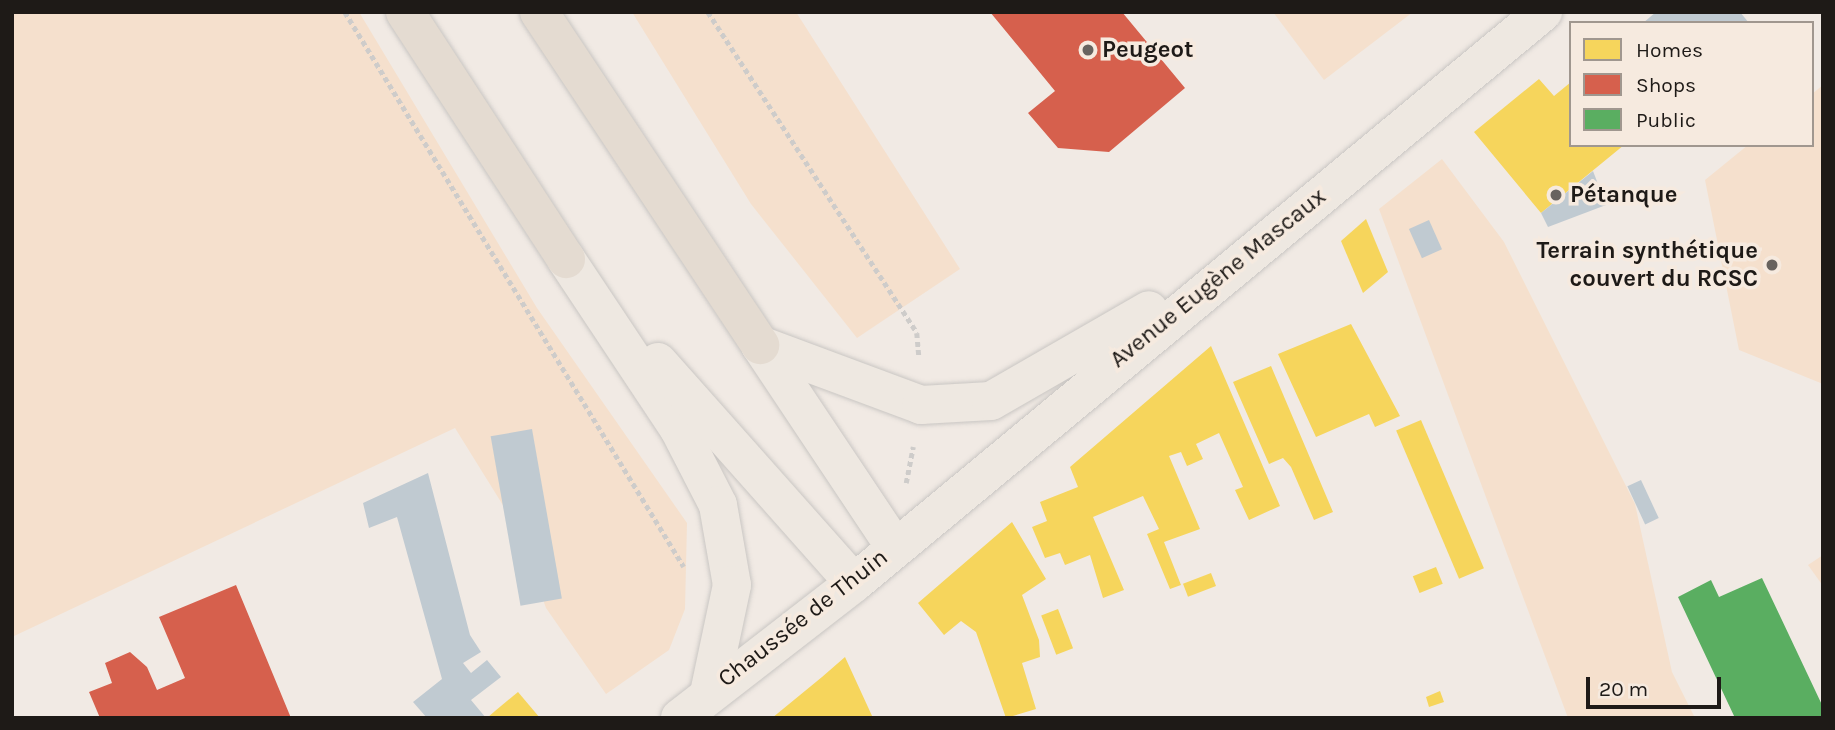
<!DOCTYPE html>
<meta charset="utf-8">
<style>
body{margin:0}
#map{position:relative;width:1835px;height:730px;overflow:hidden;background:#f1eae4;font-family:Karla,sans-serif}
div>[style]{position:absolute}
.green>*{inset:0;background:#f5e0cd}
.homes>*{inset:0;background:#f6d55c;transform-origin:0 0}
.shops>*{inset:0;background:#d6604d}
.public>*{inset:0;background:#5aae61}
.building>*{inset:0;background:#c0cad1;transform-origin:0 0}
.path>*{height:4.5px;margin-top:-2.25px;transform-origin:0;background:repeating-linear-gradient(90deg,#ceccca 0 5px,transparent 0 8.5px)}
.roads{filter:drop-shadow(0 0 2px #c9c6c3) drop-shadow(0 0 2px #c9c6c3)}
.major>*{height:38px;margin:-19px;padding:0 19px;transform-origin:19px;border-radius:19px;background:#eee8e1}
.highway>*{height:38px;margin:-19px;padding:0 19px;transform-origin:19px;border-radius:19px;background:#e4dbd1}
.dots>*{width:19px;height:19px;translate:-50% -50%;box-sizing:border-box;border:4px solid #f6eadf;border-radius:50%}
span{translate:-50% -50%;white-space:nowrap;text-align:center;line-height:1.15;-webkit-text-stroke:7px #f6eadf;paint-order:stroke}
.poi-label{font-size:24px;color:#1e1a17;font-weight:700}
.left{translate:0 -50%;text-align:left}
.right{translate:-100% -50%;text-align:right}
.street-label{font-size:24px;color:#1e1a17}
.frame{position:absolute;inset:0;border:14px solid #1e1a17;pointer-events:none}
.legend{position:absolute;left:1569px;top:21px;width:245px;height:126px;box-sizing:border-box;background:#f6eadf;border:2px solid #a0978f;margin:0;padding:9px 12px;list-style:none;font-size:21px;color:#1e1a17}
.legend li{display:flex;align-items:center;gap:14px;height:35px}
.legend b{width:35px;border:2px solid #a0978f}
.scale{position:absolute;left:1586px;top:677px;width:135px;height:32px;box-sizing:border-box;border:4px solid #1e1a17;border-top:0;padding-left:9px;font-size:21px;line-height:24px;white-space:nowrap;color:#1e1a17;-webkit-text-stroke:5px #f6eadf;paint-order:stroke}
</style>
<div id="map">
<div class="green">
<i style="clip-path:polygon(12px 12px,359px 12px,537px 308px,687px 523px,685px 609px,669px 650px,606px 694px,546px 608px,519px 531px,455px 428px,12px 637px)"></i>
<i style="clip-path:polygon(632px 12px,796px 12px,960px 269px,857px 338px,751px 204px)"></i>
<i style="clip-path:polygon(1273px 12px,1413px 12px,1324px 80px)"></i>
<i style="clip-path:polygon(1823px 85px,1823px 384px,1739px 350px,1705px 180px,1748px 145px,1812px 145px,1812px 94px)"></i>
<i style="clip-path:polygon(1442px 159px,1504px 242px,1635px 504px,1672px 672px,1695px 718px,1568px 718px,1379px 209px)"></i>
<i style="clip-path:polygon(1823px 555px,1823px 586px,1808px 565px)"></i>
</div>
<div class="homes">
<i style="clip-path:polygon(1539px 79px,1554px 96px,1571px 82px,1571px 145px,1624px 145px,1541px 213px,1474px 132px)"></i>
<i style="clip-path:polygon(1366px 219px,1388px 272px,1363px 293px,1341px 241px)"></i>
<i style="clip-path:polygon(1351px 324px,1400px 416px,1375px 427px,1369px 414px,1316px 437px,1278px 354px)"></i>
<i style="clip-path:polygon(1211px 346px,1280px 506px,1249px 520px,1235px 490px,1243px 487px,1219px 433px,1196px 444px,1203px 459px,1187px 466px,1181px 452px,1169px 456px,1200px 529px,1164px 542px,1181px 585px,1170px 589px,1147px 534px,1159px 529px,1143px 496px,1093px 517px,1124px 590px,1103px 598px,1090px 555px,1065px 565px,1060px 553px,1045px 558px,1032px 527px,1047px 521px,1040px 502px,1078px 487px,1070px 467px)"></i>
<i style="clip-path:polygon(1271px 366px,1333px 512px,1314px 520px,1291px 467px,1283px 458px,1269px 464px,1233px 382px)"></i>
<i style="left:1421px;top:420px;width:161px;height:27px;rotate:67deg"></i>
<i style="clip-path:polygon(1012px 522px,1046px 579px,1022px 595px,1039px 640px,1040px 657px,1022px 663px,1036px 709px,1006px 718px,976px 632px,961px 621px,944px 635px,918px 603px)"></i>
<i style="left:1436px;top:567px;width:18px;height:25px;rotate:68deg"></i>
<i style="left:1211px;top:573px;width:14px;height:30px;rotate:69deg"></i>
<i style="left:1058px;top:609px;width:42px;height:18px;rotate:69deg"></i>
<i style="clip-path:polygon(845px 657px,873px 718px,772px 718px,822px 677px)"></i>
<i style="clip-path:polygon(1440px 691px,1444px 702px,1429px 707px,1426px 697px)"></i>
<i style="clip-path:polygon(518px 692px,540px 718px,487px 718px,495px 711px)"></i>
</div>
<div class="shops">
<i style="clip-path:polygon(990px 12px,1122px 12px,1185px 88px,1109px 152px,1058px 148px,1028px 113px,1055px 91px)"></i>
<i style="clip-path:polygon(236px 585px,291px 718px,100px 718px,89px 692px,112px 683px,105px 663px,130px 652px,147px 667px,157px 690px,185px 678px,159px 617px)"></i>
</div>
<div class="public">
<i style="clip-path:polygon(1762px 578px,1823px 707px,1823px 718px,1735px 718px,1678px 597px,1711px 580px,1719px 597px)"></i>
</div>
<div class="building">
<i style="clip-path:polygon(1656px 12px,1740px 12px,1749px 23px,1643px 23px)"></i>
<i style="clip-path:polygon(1593px 171px,1606px 205px,1548px 227px,1541px 213px)"></i>
<i style="left:1429px;top:220px;width:32px;height:22px;rotate:66deg"></i>
<i style="left:532px;top:429px;width:172px;height:42px;rotate:80deg"></i>
<i style="clip-path:polygon(428px 473px,470px 635px,481px 652px,463px 663px,471px 673px,487px 660px,501px 677px,471px 700px,486px 718px,427px 718px,413px 702px,442px 679px,397px 517px,369px 528px,363px 503px)"></i>
<i style="left:1641px;top:480px;width:42px;height:15px;rotate:65deg"></i>
</div>
<div class="path">
<i style="left:345px;top:12px;width:650px;rotate:58.58deg"></i>
<i style="left:708px;top:12px;width:383px;rotate:56.9deg"></i>
<i style="left:917px;top:333px;width:25px;rotate:85deg"></i>
<i style="left:906px;top:483px;width:37px;rotate:-79deg"></i>
</div>
<div class="roads">
<div class="major">
<i style="left:566px;top:259px;width:204px;rotate:56.4deg"></i>
<i style="left:679px;top:429px;width:85px;rotate:62.8deg"></i>
<i style="left:718px;top:505px;width:81px;rotate:80.1deg"></i>
<i style="left:732px;top:585px;width:110px;rotate:102deg"></i>
<i style="left:760px;top:345px;width:172px;rotate:20.4deg"></i>
<i style="left:921px;top:405px;width:70px;rotate:-3.3deg"></i>
<i style="left:991px;top:401px;width:182px;rotate:-29.9deg"></i>
<i style="left:760px;top:345px;width:242px;rotate:56.3deg"></i>
<i style="left:658px;top:362px;width:295px;rotate:48.4deg"></i>
<i style="left:680px;top:718px;width:220px;rotate:-37.8deg"></i>
<i style="left:854px;top:583px;width:895px;rotate:-39.65deg"></i>
</div>
<div class="highway">
<i style="left:405px;top:12px;width:295px;rotate:56.9deg"></i>
<i style="left:539px;top:12px;width:400px;rotate:56.4deg"></i>
</div>
</div>
<div class="dots">
<i style="left:1088px;top:50px;background:#68635f"></i>
<i style="left:1556px;top:195px;background:#68635f"></i>
<i style="left:1772px;top:265px;background:#68635f"></i>
</div>
<div class="poi-label">
<span class="left" style="left:1102px;top:50px">Peugeot</span>
<span class="left" style="left:1570px;top:195px">Pétanque</span>
<span class="right" style="left:1758px;top:265px">Terrain synthétique<br>couvert du RCSC</span>
</div>
<div class="street-label">
<span style="left:1218px;top:278px;rotate:-39deg">Avenue Eugène Mascaux</span>
<span style="left:803px;top:618px;rotate:-38deg">Chaussée de Thuin</span>
</div>
<div class="frame"></div>
<ul class="legend">
<li><b style="height:19px;background:#f6d55c"></b>Homes</li>
<li><b style="height:19px;background:#d6604d"></b>Shops</li>
<li><b style="height:19px;background:#5aae61"></b>Public</li>
</ul>
<div class="scale">20 m</div>
</div>
